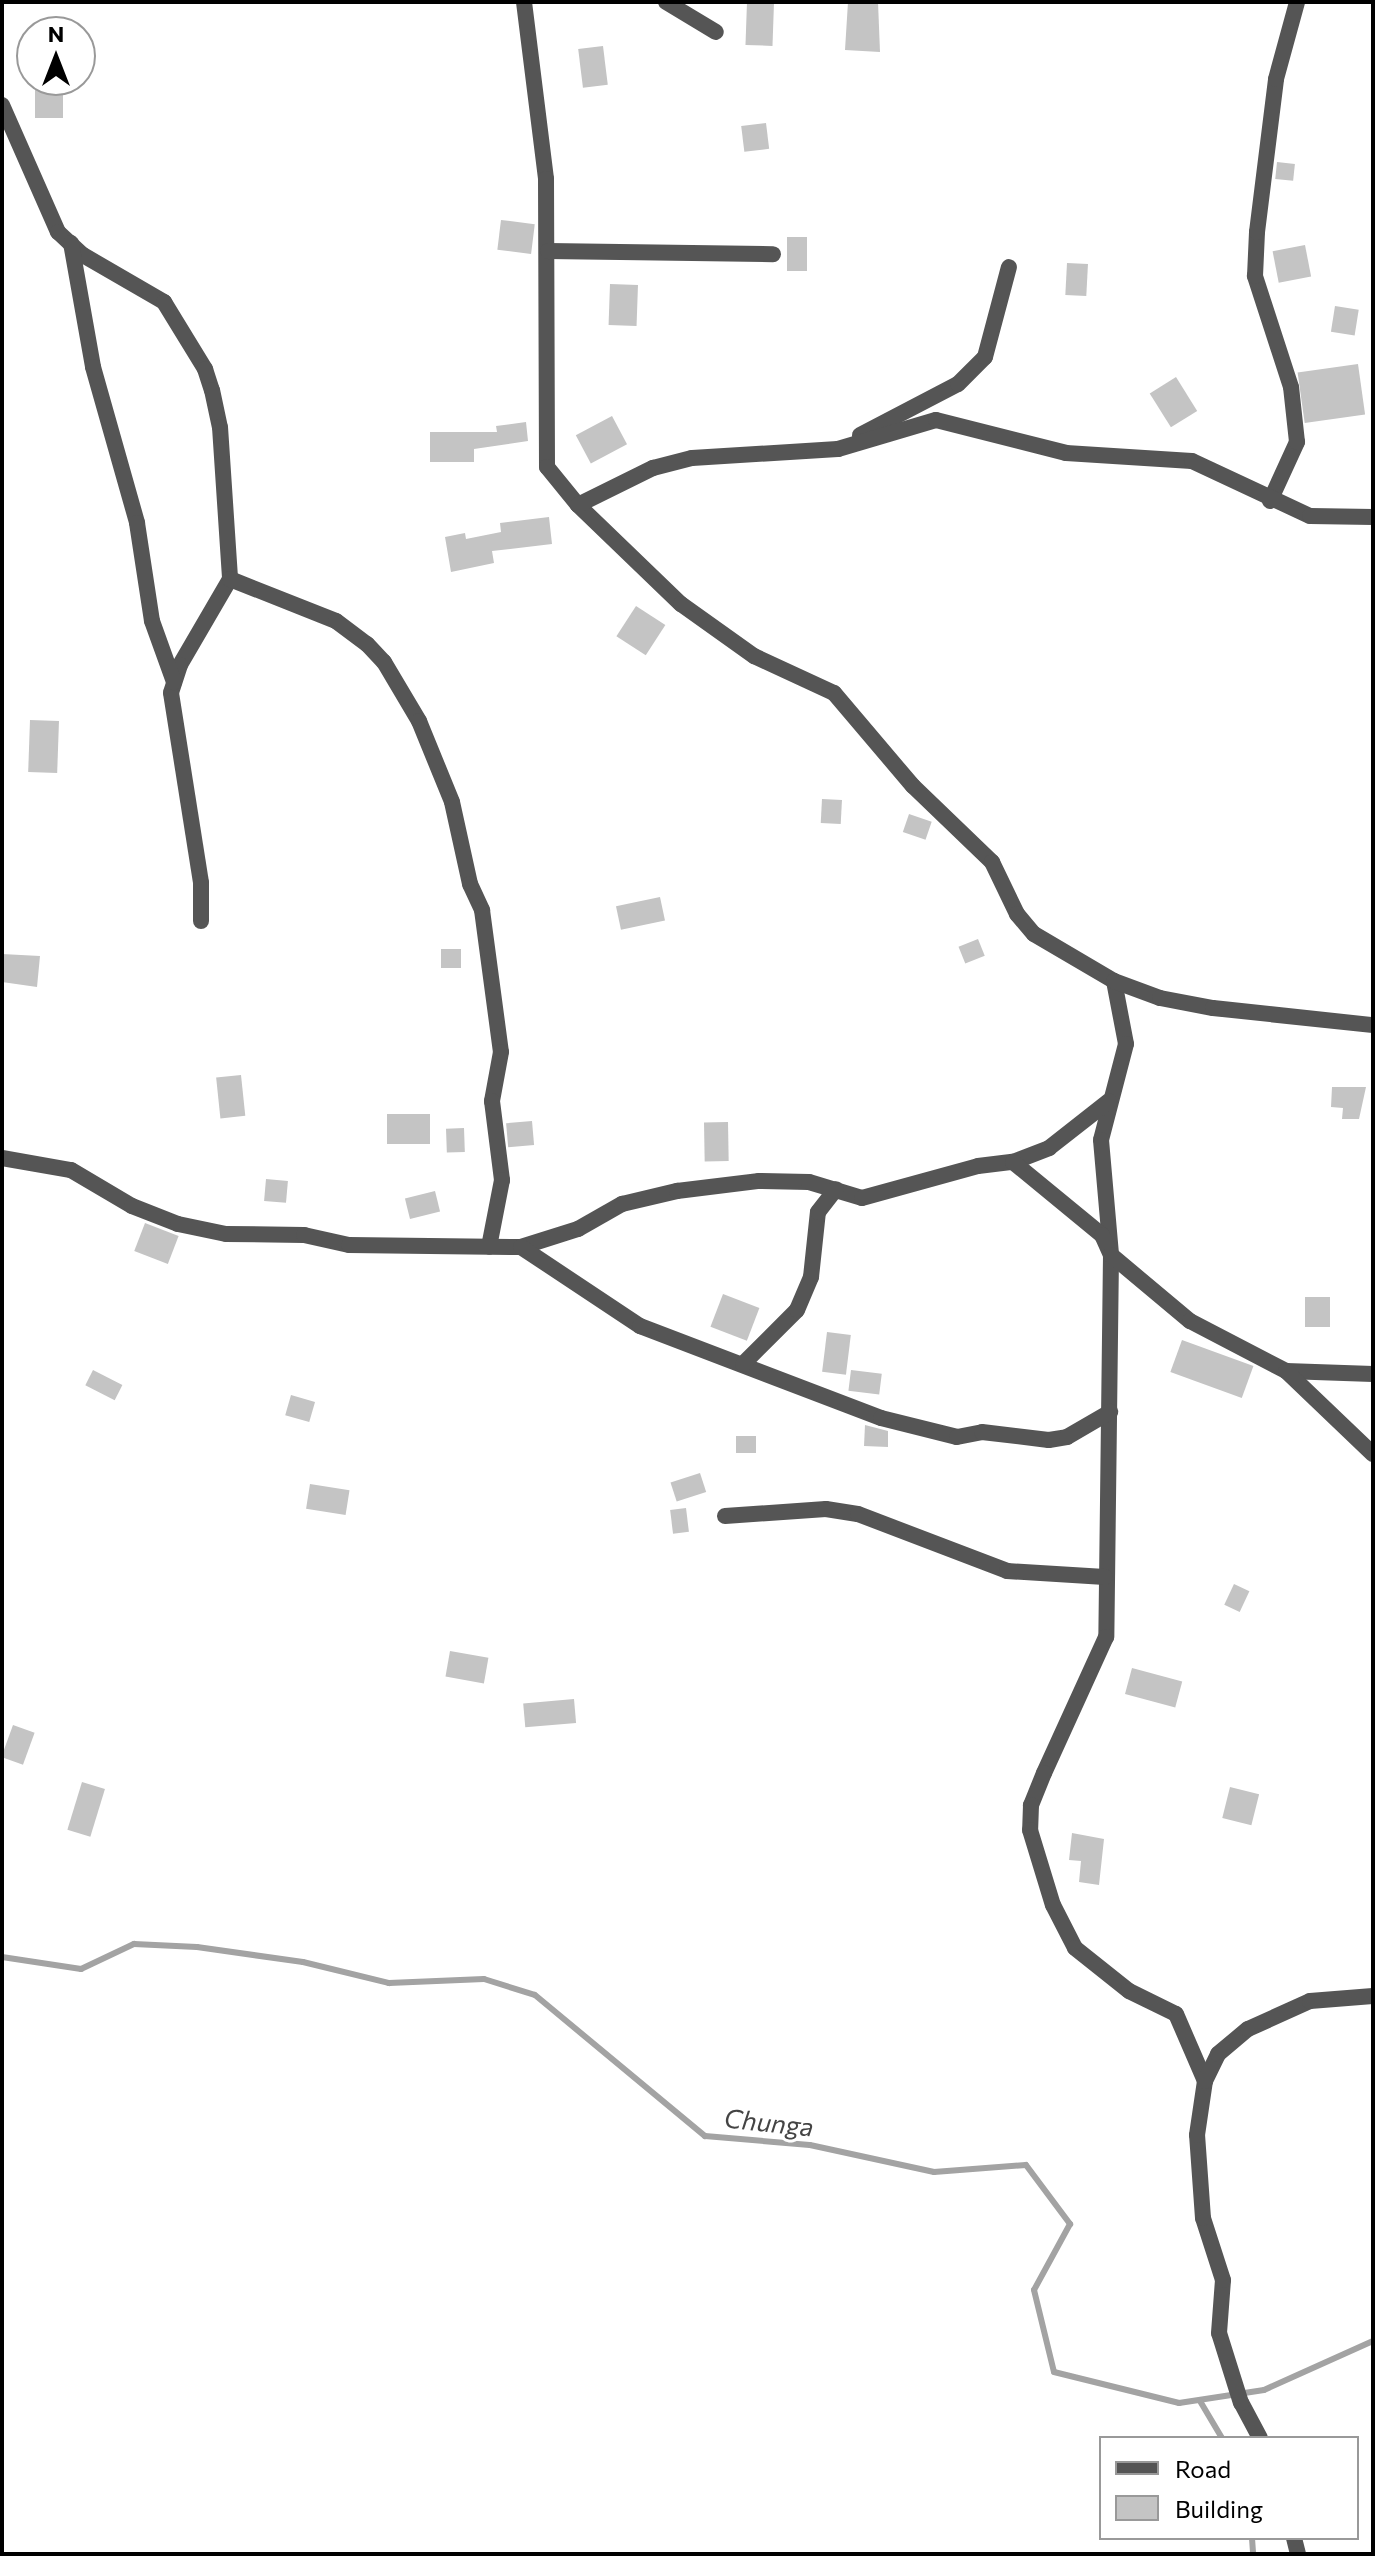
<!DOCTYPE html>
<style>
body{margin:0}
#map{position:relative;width:1375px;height:2556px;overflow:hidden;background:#fff;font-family:Commissioner,sans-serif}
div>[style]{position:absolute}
.stream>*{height:6px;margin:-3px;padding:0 3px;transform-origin:3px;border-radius:3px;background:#a3a3a3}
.building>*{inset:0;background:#c4c4c4;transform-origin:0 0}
.minor>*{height:16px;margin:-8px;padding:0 8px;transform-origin:8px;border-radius:8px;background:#555}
span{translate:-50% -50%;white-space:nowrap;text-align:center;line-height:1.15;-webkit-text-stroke:6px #fff;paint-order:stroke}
.water-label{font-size:26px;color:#444;font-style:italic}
.frame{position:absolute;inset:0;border:4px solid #000;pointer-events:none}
.legend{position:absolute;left:1099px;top:2436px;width:260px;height:104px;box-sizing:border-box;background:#fff;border:2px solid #999;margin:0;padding:10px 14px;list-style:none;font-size:24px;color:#000}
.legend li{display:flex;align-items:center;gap:16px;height:40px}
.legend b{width:40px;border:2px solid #999}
.north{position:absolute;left:16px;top:16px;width:80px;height:80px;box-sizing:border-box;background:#fff;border:2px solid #999;border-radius:50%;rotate:0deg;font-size:22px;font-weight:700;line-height:32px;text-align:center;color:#000}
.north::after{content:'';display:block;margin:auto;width:28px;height:36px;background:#000;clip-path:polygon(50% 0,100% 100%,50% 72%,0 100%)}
</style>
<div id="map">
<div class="stream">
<i style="left:2px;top:1957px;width:80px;rotate:8.6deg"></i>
<i style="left:81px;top:1969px;width:59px;rotate:-25.3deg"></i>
<i style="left:134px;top:1944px;width:63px;rotate:2.7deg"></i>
<i style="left:197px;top:1947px;width:107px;rotate:8.1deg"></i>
<i style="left:303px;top:1962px;width:89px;rotate:13.7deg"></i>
<i style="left:389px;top:1983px;width:95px;rotate:-2.4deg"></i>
<i style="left:484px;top:1979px;width:53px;rotate:17.4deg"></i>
<i style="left:535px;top:1995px;width:221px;rotate:39.7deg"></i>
<i style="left:705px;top:2136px;width:105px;rotate:4.9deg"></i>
<i style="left:810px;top:2145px;width:127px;rotate:12.3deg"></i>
<i style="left:934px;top:2172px;width:92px;rotate:-4.4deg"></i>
<i style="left:1026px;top:2165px;width:74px;rotate:53.3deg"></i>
<i style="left:1070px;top:2224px;width:75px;rotate:118.6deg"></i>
<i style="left:1034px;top:2290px;width:84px;rotate:76.3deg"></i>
<i style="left:1054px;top:2372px;width:129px;rotate:13.9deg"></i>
<i style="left:1179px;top:2403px;width:86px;rotate:-8.7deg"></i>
<i style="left:1264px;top:2390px;width:120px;rotate:-24.2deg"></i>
<i style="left:1200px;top:2401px;width:43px;rotate:59.3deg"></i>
<i style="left:1252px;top:2538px;width:16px;rotate:86deg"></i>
</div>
<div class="building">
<i style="left:747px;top:2px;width:27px;height:43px;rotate:2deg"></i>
<i style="clip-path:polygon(848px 2px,878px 2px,880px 52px,845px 50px)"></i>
<i style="left:603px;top:46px;width:39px;height:25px;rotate:83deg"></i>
<i style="left:35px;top:80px;width:28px;height:38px"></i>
<i style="left:766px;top:123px;width:26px;height:25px;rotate:83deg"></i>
<i style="left:1277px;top:162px;width:18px;height:17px;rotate:6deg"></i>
<i style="left:501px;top:220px;width:34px;height:30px;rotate:7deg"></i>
<i style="left:787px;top:237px;width:20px;height:34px"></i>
<i style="left:1305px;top:245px;width:32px;height:33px;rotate:79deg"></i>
<i style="left:1067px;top:263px;width:21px;height:32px;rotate:3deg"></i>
<i style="left:610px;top:284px;width:28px;height:41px;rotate:2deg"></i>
<i style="left:1335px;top:306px;width:24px;height:26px;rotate:9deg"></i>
<i style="left:1358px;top:364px;width:51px;height:61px;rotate:82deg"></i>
<i style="left:1176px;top:377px;width:40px;height:31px;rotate:58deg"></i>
<i style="left:612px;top:416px;width:32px;height:41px;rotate:62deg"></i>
<i style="clip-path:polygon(526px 422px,528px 441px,474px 449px,474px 462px,430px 462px,430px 432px,497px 432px,496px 426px)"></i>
<i style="clip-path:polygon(549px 517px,552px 544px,492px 551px,494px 563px,451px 572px,445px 537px,465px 533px,466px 539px,501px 532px,500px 523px)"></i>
<i style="left:636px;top:606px;width:35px;height:36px;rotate:33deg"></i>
<i style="left:30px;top:720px;width:29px;height:52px;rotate:2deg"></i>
<i style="left:822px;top:799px;width:20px;height:24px;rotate:3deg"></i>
<i style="left:909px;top:814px;width:24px;height:19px;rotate:19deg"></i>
<i style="left:660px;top:897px;width:24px;height:45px;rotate:78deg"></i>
<i style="left:978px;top:939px;width:18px;height:21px;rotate:68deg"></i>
<i style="left:441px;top:949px;width:20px;height:19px"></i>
<i style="clip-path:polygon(2px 954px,40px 956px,37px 987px,2px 982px)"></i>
<i style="left:241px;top:1075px;width:41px;height:25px;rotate:84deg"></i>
<i style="clip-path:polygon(1332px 1087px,1366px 1087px,1359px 1119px,1342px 1119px,1343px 1108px,1331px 1107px)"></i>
<i style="left:387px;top:1114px;width:43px;height:30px"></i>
<i style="left:532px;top:1121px;width:24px;height:26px;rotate:85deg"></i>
<i style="left:728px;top:1122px;width:39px;height:24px;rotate:89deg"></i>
<i style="left:464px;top:1128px;width:24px;height:18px;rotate:88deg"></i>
<i style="left:266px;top:1179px;width:22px;height:22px;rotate:5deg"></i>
<i style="left:435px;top:1191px;width:21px;height:31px;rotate:76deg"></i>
<i style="left:145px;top:1223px;width:36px;height:30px;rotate:21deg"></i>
<i style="left:723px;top:1294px;width:39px;height:35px;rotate:21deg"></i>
<i style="left:1305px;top:1297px;width:25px;height:30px"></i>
<i style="left:827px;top:1332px;width:24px;height:40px;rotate:7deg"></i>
<i style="left:1182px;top:1340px;width:76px;height:34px;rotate:20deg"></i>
<i style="left:93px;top:1370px;width:33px;height:17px;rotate:27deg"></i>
<i style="left:851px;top:1370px;width:31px;height:21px;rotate:7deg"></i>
<i style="left:291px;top:1395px;width:25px;height:21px;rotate:16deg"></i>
<i style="clip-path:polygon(865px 1425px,888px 1431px,888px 1447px,864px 1446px)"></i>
<i style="left:736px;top:1436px;width:20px;height:17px"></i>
<i style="left:700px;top:1473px;width:20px;height:31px;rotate:72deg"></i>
<i style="left:310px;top:1484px;width:40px;height:25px;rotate:9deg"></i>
<i style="left:686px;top:1508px;width:24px;height:16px;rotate:83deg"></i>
<i style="left:1234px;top:1584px;width:17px;height:23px;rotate:25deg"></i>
<i style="left:450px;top:1651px;width:39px;height:26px;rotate:10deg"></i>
<i style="left:1132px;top:1668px;width:52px;height:27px;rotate:15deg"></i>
<i style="left:574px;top:1699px;width:24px;height:51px;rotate:85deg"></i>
<i style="left:13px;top:1725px;width:23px;height:34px;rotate:20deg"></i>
<i style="left:82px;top:1782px;width:24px;height:50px;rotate:17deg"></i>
<i style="left:1230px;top:1787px;width:30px;height:32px;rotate:14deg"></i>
<i style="clip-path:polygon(1072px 1833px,1104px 1839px,1099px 1885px,1079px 1882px,1081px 1861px,1069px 1860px)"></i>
</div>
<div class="minor">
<i style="left:524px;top:2px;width:178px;rotate:82.9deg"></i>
<i style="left:546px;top:179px;width:288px;rotate:89.8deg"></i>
<i style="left:547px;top:467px;width:49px;rotate:50.8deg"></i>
<i style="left:578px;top:505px;width:143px;rotate:43.9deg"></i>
<i style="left:681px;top:604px;width:90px;rotate:35.5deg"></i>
<i style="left:754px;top:656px;width:88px;rotate:24.8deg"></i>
<i style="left:834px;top:693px;width:122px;rotate:49.7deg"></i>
<i style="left:913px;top:786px;width:110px;rotate:43.9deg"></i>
<i style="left:992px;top:862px;width:58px;rotate:64.3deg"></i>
<i style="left:1017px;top:914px;width:26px;rotate:50deg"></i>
<i style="left:1034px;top:934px;width:93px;rotate:30.4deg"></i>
<i style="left:1114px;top:981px;width:64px;rotate:79.2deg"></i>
<i style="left:1126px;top:1044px;width:99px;rotate:104.6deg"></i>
<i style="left:1101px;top:1140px;width:115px;rotate:85deg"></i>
<i style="left:1111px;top:1255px;width:382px;rotate:90.7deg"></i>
<i style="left:1106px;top:1637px;width:149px;rotate:114.5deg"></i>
<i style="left:1044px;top:1773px;width:35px;rotate:112deg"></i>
<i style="left:1031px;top:1805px;width:25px;rotate:92deg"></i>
<i style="left:1030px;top:1830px;width:78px;rotate:73deg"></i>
<i style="left:1053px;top:1905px;width:48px;rotate:62.9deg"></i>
<i style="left:1075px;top:1948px;width:69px;rotate:38.5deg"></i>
<i style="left:1129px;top:1991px;width:52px;rotate:26.1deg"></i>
<i style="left:1176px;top:2014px;width:73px;rotate:66.6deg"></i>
<i style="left:666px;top:2px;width:58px;rotate:31deg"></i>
<i style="left:2px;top:105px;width:139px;rotate:66.2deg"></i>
<i style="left:58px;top:232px;width:34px;rotate:43deg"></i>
<i style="left:83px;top:255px;width:94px;rotate:30.1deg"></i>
<i style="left:164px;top:302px;width:79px;rotate:58.5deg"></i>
<i style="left:205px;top:369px;width:22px;rotate:72deg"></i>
<i style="left:212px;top:390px;width:38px;rotate:78deg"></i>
<i style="left:220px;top:427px;width:152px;rotate:86.2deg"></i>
<i style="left:230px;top:579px;width:99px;rotate:120.2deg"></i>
<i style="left:180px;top:665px;width:29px;rotate:108deg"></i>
<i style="left:171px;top:693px;width:192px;rotate:81deg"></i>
<i style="left:201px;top:883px;width:38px;rotate:90deg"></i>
<i style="left:71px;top:243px;width:126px;rotate:79.9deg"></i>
<i style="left:93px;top:367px;width:162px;rotate:74.2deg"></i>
<i style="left:137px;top:523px;width:99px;rotate:81.3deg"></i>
<i style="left:152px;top:621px;width:65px;rotate:70.2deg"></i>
<i style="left:548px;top:251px;width:225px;rotate:0.8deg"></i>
<i style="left:860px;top:435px;width:110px;rotate:-27.5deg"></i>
<i style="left:958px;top:384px;width:38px;rotate:-45deg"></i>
<i style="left:985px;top:357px;width:93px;rotate:-75.1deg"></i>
<i style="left:1270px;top:501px;width:65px;rotate:-65.4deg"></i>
<i style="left:1297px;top:442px;width:55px;rotate:-96.2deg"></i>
<i style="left:1291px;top:387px;width:117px;rotate:-108deg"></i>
<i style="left:1255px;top:276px;width:44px;rotate:-87.4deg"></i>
<i style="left:1257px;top:232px;width:154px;rotate:-82.9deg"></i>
<i style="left:1276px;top:79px;width:80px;rotate:-74.7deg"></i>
<i style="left:578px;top:505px;width:84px;rotate:-26.3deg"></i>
<i style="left:653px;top:468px;width:40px;rotate:-14.4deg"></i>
<i style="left:692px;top:458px;width:146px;rotate:-3.5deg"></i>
<i style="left:838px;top:449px;width:102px;rotate:-16.5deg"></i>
<i style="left:936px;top:420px;width:134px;rotate:14.2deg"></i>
<i style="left:1066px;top:453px;width:126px;rotate:3.6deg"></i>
<i style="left:1192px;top:461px;width:130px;rotate:25deg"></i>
<i style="left:1310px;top:516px;width:63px;rotate:0.9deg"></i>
<i style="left:230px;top:579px;width:114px;rotate:21.6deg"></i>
<i style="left:336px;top:621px;width:39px;rotate:37deg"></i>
<i style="left:367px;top:644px;width:25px;rotate:47deg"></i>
<i style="left:384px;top:662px;width:69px;rotate:59.3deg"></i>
<i style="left:419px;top:721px;width:87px;rotate:67.8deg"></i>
<i style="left:452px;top:802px;width:84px;rotate:77.6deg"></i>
<i style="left:470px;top:884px;width:29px;rotate:65deg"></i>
<i style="left:482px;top:910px;width:143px;rotate:82.4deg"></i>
<i style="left:501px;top:1052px;width:50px;rotate:100.4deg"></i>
<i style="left:492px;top:1101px;width:80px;rotate:82.8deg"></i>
<i style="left:502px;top:1180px;width:68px;rotate:101deg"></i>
<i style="left:1114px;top:981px;width:49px;rotate:20.3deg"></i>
<i style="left:1160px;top:998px;width:54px;rotate:10.7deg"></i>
<i style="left:1213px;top:1008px;width:161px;rotate:6.1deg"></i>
<i style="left:2px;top:1158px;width:70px;rotate:9.9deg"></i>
<i style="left:71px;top:1170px;width:71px;rotate:30.5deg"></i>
<i style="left:132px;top:1206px;width:49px;rotate:21.4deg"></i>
<i style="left:178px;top:1224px;width:49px;rotate:11.8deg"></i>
<i style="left:226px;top:1234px;width:78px;rotate:0.7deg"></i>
<i style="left:304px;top:1235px;width:46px;rotate:12.5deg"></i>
<i style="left:349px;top:1245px;width:172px;rotate:0.7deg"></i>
<i style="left:521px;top:1247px;width:60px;rotate:-17.5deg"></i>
<i style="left:578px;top:1229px;width:51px;rotate:-29.6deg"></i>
<i style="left:622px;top:1204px;width:57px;rotate:-13.3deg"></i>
<i style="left:677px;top:1191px;width:83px;rotate:-7deg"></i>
<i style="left:759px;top:1181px;width:50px;rotate:1.1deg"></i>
<i style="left:809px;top:1182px;width:55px;rotate:16.8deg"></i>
<i style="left:862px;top:1198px;width:120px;rotate:-15.4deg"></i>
<i style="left:978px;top:1166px;width:35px;rotate:-7deg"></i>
<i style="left:1013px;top:1162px;width:39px;rotate:-21deg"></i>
<i style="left:1049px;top:1148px;width:76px;rotate:-38.1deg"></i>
<i style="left:1013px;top:1162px;width:115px;rotate:39.4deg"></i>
<i style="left:1102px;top:1235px;width:22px;rotate:66deg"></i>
<i style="left:1111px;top:1255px;width:103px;rotate:39.9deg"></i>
<i style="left:1190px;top:1321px;width:108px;rotate:27.5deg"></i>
<i style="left:1286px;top:1371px;width:87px;rotate:2deg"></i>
<i style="left:521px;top:1247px;width:143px;rotate:33.6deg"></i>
<i style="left:640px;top:1326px;width:258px;rotate:20.9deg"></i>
<i style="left:881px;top:1418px;width:78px;rotate:14deg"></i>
<i style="left:957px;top:1437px;width:25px;rotate:-11deg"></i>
<i style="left:982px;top:1432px;width:67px;rotate:6.8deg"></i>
<i style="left:1049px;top:1440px;width:18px;rotate:-9deg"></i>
<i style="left:1067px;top:1437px;width:50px;rotate:-30.2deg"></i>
<i style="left:743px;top:1364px;width:76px;rotate:-45deg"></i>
<i style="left:797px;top:1310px;width:36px;rotate:-67deg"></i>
<i style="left:811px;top:1277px;width:65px;rotate:-83.9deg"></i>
<i style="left:818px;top:1212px;width:29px;rotate:-52deg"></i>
<i style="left:1286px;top:1371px;width:120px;rotate:43.7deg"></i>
<i style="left:725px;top:1516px;width:101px;rotate:-4deg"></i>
<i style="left:826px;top:1509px;width:32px;rotate:9deg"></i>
<i style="left:858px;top:1514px;width:160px;rotate:20.9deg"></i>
<i style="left:1007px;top:1571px;width:98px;rotate:3.5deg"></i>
<i style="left:1260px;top:2438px;width:40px;rotate:-118deg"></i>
<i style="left:1241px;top:2403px;width:73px;rotate:-107.4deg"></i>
<i style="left:1219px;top:2333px;width:53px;rotate:-85.7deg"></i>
<i style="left:1223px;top:2280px;width:65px;rotate:-107.9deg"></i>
<i style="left:1203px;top:2218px;width:83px;rotate:-94.1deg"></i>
<i style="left:1197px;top:2135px;width:55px;rotate:-81.6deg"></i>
<i style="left:1205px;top:2081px;width:30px;rotate:-64deg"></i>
<i style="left:1218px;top:2054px;width:39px;rotate:-40deg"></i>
<i style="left:1248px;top:2029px;width:68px;rotate:-24.3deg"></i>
<i style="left:1310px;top:2001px;width:63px;rotate:-4.5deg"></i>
<i style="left:1294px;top:2538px;width:16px;rotate:76deg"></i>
</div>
<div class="water-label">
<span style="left:769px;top:2122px;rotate:6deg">Chunga</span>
</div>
<div class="frame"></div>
<ul class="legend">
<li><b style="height:10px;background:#555"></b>Road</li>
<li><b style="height:22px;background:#c4c4c4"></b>Building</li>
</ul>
<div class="north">N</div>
</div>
